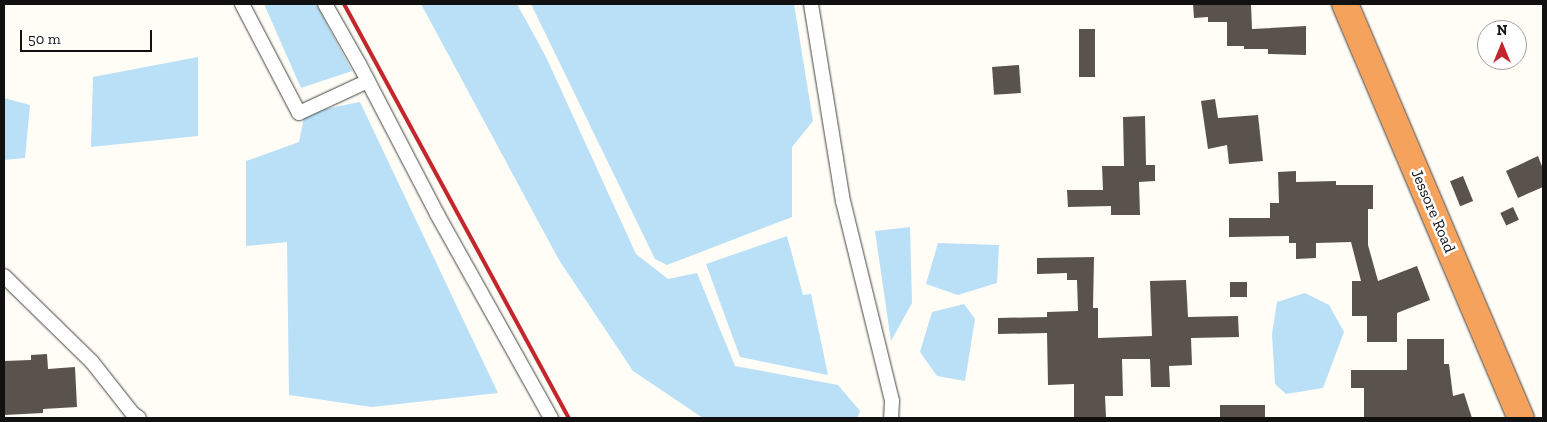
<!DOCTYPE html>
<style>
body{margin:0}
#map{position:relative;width:1547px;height:422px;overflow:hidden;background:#fffdf5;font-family:"Zilla Slab",serif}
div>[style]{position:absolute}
.water>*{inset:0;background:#b9e0f7}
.building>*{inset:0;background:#5a524d;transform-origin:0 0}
.roads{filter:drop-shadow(0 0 1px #444) drop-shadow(0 0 1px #444)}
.street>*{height:14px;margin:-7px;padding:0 7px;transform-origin:7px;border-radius:7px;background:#fff}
.highway>*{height:26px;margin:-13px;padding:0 13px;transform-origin:13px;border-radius:13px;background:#f5a25d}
.rail>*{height:4px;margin:-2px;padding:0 2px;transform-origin:2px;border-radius:2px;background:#c4262e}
span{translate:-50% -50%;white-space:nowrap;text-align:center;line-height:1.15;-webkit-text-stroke:5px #fff;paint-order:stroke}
.street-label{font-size:16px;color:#111}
.frame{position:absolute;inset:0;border:5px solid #111;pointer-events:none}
.north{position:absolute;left:1477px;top:20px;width:50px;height:50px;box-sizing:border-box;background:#fff;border:1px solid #a0a0a0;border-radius:50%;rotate:0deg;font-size:14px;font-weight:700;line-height:20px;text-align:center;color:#111}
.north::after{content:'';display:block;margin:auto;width:18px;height:22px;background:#c4262e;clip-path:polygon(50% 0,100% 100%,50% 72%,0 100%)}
.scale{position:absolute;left:20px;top:30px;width:132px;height:22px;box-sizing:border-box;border:2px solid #111;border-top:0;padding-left:6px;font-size:15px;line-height:18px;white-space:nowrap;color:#111;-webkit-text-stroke:4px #fff;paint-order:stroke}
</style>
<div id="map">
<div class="water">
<i style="clip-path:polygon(264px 4px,316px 4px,352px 71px,301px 88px)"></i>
<i style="clip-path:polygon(421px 4px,517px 4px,546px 57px,636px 254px,668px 279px,697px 273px,735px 366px,838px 385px,860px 411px,857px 418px,703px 418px,633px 371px,559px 260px)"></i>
<i style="clip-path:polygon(531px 4px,794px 4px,813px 121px,792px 147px,792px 217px,667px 265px,655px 259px)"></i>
<i style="clip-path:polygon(198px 57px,198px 136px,91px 147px,93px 77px)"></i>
<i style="clip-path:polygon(4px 98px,30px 105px,25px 158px,4px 160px)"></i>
<i style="clip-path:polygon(360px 102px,498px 393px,372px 407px,289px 395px,287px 242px,246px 246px,246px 161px,299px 142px,305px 113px)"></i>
<i style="clip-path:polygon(910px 227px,912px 303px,891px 341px,875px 231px)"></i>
<i style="clip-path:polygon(787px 236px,803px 295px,811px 294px,828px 375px,740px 357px,706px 264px)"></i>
<i style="clip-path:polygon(938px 243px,999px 245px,997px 283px,958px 295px,926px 284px)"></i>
<i style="clip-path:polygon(1305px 293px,1329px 305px,1344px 332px,1323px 388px,1286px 394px,1275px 384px,1272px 334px,1277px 302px)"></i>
<i style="clip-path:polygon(964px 304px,975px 319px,965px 381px,937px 376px,920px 352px,932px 312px)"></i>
</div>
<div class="building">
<i style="clip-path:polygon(1193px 4px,1251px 4px,1252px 29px,1306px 26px,1306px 55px,1268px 54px,1268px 49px,1244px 49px,1244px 46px,1227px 46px,1227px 22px,1208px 22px,1208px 17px,1194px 18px)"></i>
<i style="left:1079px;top:29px;width:16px;height:48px"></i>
<i style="left:1019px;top:65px;width:28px;height:27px;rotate:86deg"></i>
<i style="clip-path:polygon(1215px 99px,1218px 118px,1258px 115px,1263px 161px,1229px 164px,1227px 145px,1208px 149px,1201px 101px)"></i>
<i style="clip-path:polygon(1145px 116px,1146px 165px,1155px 165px,1155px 181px,1139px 182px,1140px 215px,1111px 215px,1111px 206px,1068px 207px,1067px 190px,1103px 190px,1102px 166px,1124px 166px,1123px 117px)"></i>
<i style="clip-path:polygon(1538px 156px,1543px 169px,1543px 187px,1518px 198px,1506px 171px)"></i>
<i style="clip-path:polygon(1296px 171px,1296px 182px,1336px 181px,1336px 185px,1373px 185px,1373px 209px,1368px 209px,1368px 245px,1378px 281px,1417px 266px,1430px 300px,1397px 313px,1397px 342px,1367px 342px,1367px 316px,1352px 316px,1352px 281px,1361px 281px,1351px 242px,1316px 243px,1316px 258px,1296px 259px,1296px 243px,1289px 243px,1289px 236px,1229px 237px,1229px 218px,1270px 218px,1270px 203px,1279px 203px,1278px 172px)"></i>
<i style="left:1463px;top:176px;width:27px;height:14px;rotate:68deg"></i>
<i style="left:1513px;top:207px;width:14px;height:14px;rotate:65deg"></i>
<i style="clip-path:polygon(1094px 257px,1093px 308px,1098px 308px,1098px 338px,1152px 336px,1150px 281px,1186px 280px,1188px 317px,1238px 316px,1239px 337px,1191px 338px,1192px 365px,1169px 366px,1170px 387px,1151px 387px,1150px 359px,1122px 359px,1123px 396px,1105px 396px,1106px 417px,1074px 418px,1074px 384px,1048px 385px,1047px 333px,998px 334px,998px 318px,1047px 317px,1047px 312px,1078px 311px,1077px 280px,1067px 280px,1067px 273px,1037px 274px,1037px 258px)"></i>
<i style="left:1247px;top:282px;width:15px;height:17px;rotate:90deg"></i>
<i style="clip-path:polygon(1407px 339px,1444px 339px,1444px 364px,1449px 364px,1453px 396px,1464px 393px,1472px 418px,1364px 418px,1364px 388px,1351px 388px,1351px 370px,1407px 370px)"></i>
<i style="clip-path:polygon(47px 354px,48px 369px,75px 367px,77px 407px,43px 409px,43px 413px,4px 415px,4px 361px,31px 360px,31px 355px)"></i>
<i style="left:1265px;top:405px;width:13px;height:45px;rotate:90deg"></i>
</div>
<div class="roads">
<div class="street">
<i style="left:242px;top:4px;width:123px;rotate:62.4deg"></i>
<i style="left:299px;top:113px;width:76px;rotate:-24.9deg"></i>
<i style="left:325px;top:4px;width:69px;rotate:60.5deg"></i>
<i style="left:359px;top:64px;width:169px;rotate:62.5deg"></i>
<i style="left:437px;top:214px;width:234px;rotate:60.8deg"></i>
<i style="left:811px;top:4px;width:200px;rotate:80.8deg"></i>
<i style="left:843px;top:201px;width:206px;rotate:76.2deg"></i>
<i style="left:892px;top:401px;width:17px;rotate:93deg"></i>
<i style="left:4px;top:276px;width:123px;rotate:44.3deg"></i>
<i style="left:92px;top:362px;width:66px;rotate:51.7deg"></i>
<i style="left:133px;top:414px;width:7px;rotate:34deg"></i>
</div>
<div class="highway">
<i style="left:1345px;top:4px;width:450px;rotate:67deg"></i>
</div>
</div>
<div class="rail">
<i style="left:344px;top:4px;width:471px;rotate:61.5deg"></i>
</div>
<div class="street-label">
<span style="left:1433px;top:211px;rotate:67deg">Jessore Road</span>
</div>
<div class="frame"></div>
<div class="north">N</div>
<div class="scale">50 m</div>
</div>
